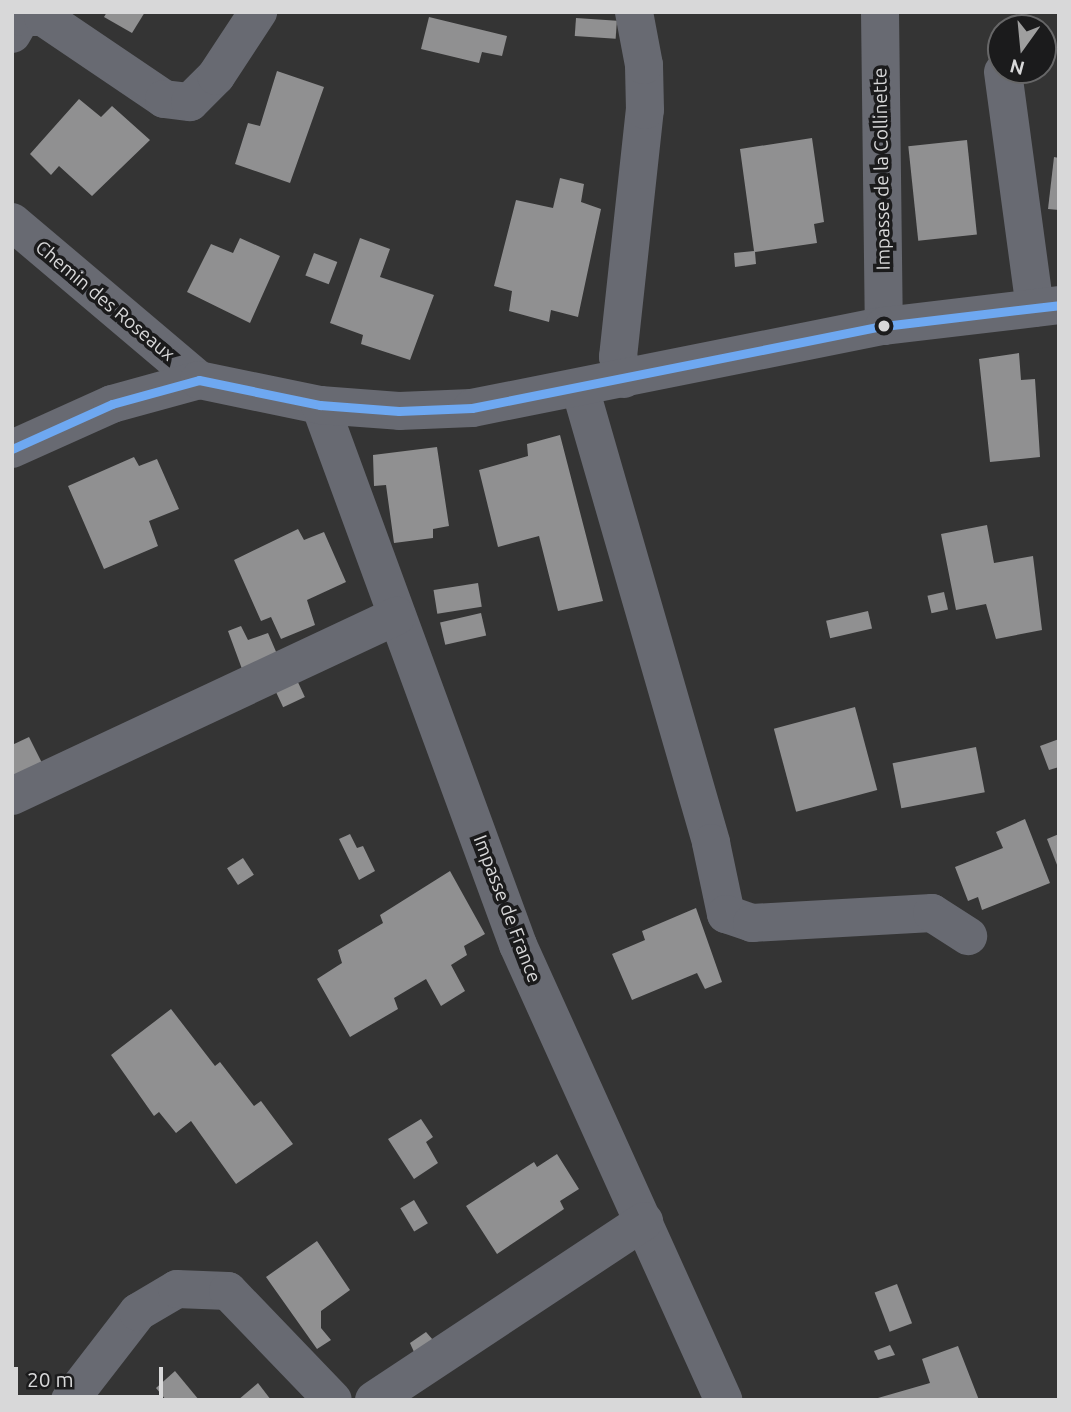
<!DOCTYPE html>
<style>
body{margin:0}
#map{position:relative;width:1071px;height:1412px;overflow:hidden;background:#343434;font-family:Ubuntu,sans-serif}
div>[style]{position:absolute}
.building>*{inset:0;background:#909091;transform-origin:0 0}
.minor>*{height:38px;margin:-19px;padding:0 19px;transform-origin:19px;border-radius:19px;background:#686a72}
.bus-1>*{height:9px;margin:-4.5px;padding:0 4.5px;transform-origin:4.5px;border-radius:4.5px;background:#6ea8f1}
.dots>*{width:19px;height:19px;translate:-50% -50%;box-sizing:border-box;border:4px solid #1b1b1c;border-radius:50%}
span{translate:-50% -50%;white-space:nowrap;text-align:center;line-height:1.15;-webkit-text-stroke:7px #1b1b1c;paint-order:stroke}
.street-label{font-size:19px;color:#d8d8d9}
.frame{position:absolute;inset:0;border:14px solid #d8d8d9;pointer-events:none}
.north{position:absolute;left:987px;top:14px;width:70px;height:70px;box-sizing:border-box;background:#1b1b1c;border:2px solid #676768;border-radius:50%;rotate:195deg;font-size:19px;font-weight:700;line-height:28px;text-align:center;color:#d8d8d9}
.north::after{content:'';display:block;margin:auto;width:24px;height:32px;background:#9f9f9f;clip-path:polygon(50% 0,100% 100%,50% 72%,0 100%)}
.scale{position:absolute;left:14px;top:1367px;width:149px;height:32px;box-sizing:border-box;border:4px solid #d8d8d9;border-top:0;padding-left:9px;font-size:21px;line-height:24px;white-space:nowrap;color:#d8d8d9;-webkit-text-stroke:5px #1b1b1c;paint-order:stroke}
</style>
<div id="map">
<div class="building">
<i style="clip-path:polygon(107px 12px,145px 12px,132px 33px,104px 17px)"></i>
<i style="clip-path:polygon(429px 17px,507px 36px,502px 56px,482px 52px,479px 63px,421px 49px)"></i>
<i style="left:576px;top:18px;width:41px;height:18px;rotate:4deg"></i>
<i style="clip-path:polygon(277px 71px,324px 87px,290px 183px,235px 164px,248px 123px,260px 126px)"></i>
<i style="clip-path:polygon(79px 99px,101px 117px,112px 106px,150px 140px,92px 196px,59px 166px,51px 175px,30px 154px)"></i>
<i style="clip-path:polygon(812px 138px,824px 222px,814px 224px,817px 243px,755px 252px,756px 264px,735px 267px,734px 253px,754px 251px,740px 149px)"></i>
<i style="left:967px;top:140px;width:95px;height:59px;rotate:84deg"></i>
<i style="clip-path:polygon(1054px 157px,1059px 158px,1059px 210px,1048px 209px)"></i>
<i style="clip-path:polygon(560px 178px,584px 184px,581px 202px,601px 209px,578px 317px,551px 310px,549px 322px,509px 311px,512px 291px,494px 286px,516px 200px,553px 208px)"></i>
<i style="clip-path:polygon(240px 238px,280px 256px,250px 323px,187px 292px,211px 244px,233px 253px)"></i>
<i style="clip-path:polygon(360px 238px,390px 249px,380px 277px,434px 295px,410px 360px,361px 344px,363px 335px,330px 323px)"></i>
<i style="left:314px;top:253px;width:25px;height:24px;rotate:21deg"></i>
<i style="clip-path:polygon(1019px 353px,1021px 380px,1035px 379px,1040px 457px,990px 462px,979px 359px)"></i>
<i style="clip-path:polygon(560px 435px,603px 601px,558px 611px,539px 536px,498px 547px,479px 470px,528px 456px,527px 444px)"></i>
<i style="clip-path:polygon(437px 447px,449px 526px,433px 529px,433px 538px,394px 543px,386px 485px,374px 486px,373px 455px)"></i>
<i style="clip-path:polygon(134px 457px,139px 466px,157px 459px,179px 509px,149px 521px,158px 546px,104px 569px,68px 486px)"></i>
<i style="clip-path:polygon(987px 525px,994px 563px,1033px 556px,1042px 630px,996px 639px,986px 604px,956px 610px,941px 534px)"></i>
<i style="clip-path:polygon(298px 529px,304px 540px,324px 532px,346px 582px,307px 600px,315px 625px,281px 639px,271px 617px,261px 621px,234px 560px)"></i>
<i style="left:478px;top:583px;width:24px;height:45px;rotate:81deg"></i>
<i style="left:944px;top:592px;width:18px;height:17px;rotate:77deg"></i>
<i style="left:868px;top:611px;width:18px;height:43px;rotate:77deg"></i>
<i style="left:481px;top:613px;width:23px;height:42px;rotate:77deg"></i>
<i style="clip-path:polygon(241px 626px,248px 640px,268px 633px,277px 654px,242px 669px,228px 631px)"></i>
<i style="left:296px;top:678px;width:21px;height:24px;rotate:65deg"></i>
<i style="left:855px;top:707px;width:86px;height:84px;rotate:75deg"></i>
<i style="clip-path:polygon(29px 737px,42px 763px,12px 777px,12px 745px)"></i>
<i style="clip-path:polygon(1059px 739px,1059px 767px,1049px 770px,1040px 746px)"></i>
<i style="left:976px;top:747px;width:46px;height:85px;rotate:79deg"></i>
<i style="clip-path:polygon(1025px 819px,1050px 883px,982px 910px,978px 897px,968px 901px,955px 867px,1003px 848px,996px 832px)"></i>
<i style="clip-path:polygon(350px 834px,357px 848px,363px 846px,375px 871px,359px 880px,339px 839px)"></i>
<i style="clip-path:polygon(1059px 834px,1059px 870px,1047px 839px)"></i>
<i style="left:243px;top:858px;width:20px;height:19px;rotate:57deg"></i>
<i style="clip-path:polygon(450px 871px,485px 934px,464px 946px,467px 955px,451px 965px,465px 991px,441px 1006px,426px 979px,394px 998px,398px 1009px,350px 1037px,317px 979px,342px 963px,338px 950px,383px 923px,380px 915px)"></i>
<i style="clip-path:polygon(696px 908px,722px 982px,705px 989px,697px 973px,632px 1000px,612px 954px,645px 940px,642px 931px)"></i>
<i style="clip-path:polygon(171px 1009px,215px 1066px,220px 1062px,254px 1106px,261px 1101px,293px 1144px,236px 1184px,191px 1121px,176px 1133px,159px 1112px,154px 1116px,111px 1055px)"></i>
<i style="clip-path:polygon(421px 1119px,433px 1137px,426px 1142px,438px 1163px,414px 1179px,388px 1139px)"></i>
<i style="clip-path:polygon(557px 1154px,579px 1189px,560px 1201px,564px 1209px,497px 1254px,466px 1206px,534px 1162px,537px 1167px)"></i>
<i style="left:414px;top:1200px;width:27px;height:16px;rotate:59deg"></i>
<i style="clip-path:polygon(317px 1241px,350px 1290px,321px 1311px,321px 1328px,331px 1340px,317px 1349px,266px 1277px)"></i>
<i style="left:897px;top:1284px;width:42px;height:24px;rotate:69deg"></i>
<i style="clip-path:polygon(426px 1332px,433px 1340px,414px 1352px,410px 1343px)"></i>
<i style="clip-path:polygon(890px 1345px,895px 1355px,878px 1360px,874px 1351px)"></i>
<i style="clip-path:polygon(958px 1346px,979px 1400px,871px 1400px,930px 1383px,922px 1359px)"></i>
<i style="clip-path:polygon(175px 1371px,199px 1400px,166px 1400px,156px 1388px)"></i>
<i style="clip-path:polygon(258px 1383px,271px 1400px,238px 1400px)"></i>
</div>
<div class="minor">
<i style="left:880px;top:12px;width:314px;rotate:89.3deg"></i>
<i style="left:12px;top:34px;width:20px;rotate:-60deg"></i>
<i style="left:22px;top:17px;width:21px"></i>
<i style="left:43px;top:17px;width:146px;rotate:34.1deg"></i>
<i style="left:164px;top:99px;width:26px;rotate:7deg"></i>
<i style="left:190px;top:102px;width:37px;rotate:-45deg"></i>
<i style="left:216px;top:76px;width:77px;rotate:-56.7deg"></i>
<i style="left:1003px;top:72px;width:238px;rotate:82.3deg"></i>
<i style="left:12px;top:222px;width:245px;rotate:40.2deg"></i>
<i style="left:624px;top:379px;width:23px;rotate:-105deg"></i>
<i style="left:618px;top:357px;width:248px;rotate:-83.8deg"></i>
<i style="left:645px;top:110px;width:45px;rotate:-91.3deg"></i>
<i style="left:644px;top:65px;width:54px;rotate:-100.7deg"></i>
<i style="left:580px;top:388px;width:473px;rotate:73.9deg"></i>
<i style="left:711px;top:843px;width:73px;rotate:78.1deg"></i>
<i style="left:726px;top:914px;width:28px;rotate:19deg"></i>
<i style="left:752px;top:923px;width:180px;rotate:-3.2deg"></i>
<i style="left:932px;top:913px;width:43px;rotate:32.6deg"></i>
<i style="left:320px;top:405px;width:575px;rotate:69.86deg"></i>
<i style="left:518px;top:945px;width:499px;rotate:65.7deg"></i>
<i style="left:12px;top:449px;width:110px;rotate:-24.2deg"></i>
<i style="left:112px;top:404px;width:90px;rotate:-15.4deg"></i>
<i style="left:199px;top:380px;width:124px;rotate:11.7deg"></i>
<i style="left:320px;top:405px;width:79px;rotate:4.3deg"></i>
<i style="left:399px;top:411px;width:73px;rotate:-2.4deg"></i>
<i style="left:472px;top:408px;width:420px;rotate:-11.3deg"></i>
<i style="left:884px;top:326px;width:176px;rotate:-6.8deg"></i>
<i style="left:12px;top:796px;width:425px;rotate:-25.1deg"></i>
<i style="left:70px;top:1400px;width:111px;rotate:-52.3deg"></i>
<i style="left:138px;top:1312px;width:45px;rotate:-30.5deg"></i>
<i style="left:177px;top:1289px;width:51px;rotate:2.2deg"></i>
<i style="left:228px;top:1291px;width:151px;rotate:46.1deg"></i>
<i style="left:374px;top:1400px;width:324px;rotate:-33.5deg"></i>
</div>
<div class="bus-1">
<i style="left:12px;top:449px;width:110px;rotate:-24.2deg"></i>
<i style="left:112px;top:404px;width:90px;rotate:-15.4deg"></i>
<i style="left:199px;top:380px;width:124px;rotate:11.7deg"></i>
<i style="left:320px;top:405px;width:79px;rotate:4.3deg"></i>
<i style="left:399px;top:411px;width:73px;rotate:-2.4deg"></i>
<i style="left:472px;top:408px;width:420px;rotate:-11.3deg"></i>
<i style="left:884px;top:326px;width:176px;rotate:-6.8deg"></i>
</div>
<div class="dots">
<i style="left:884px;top:326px;background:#d8d8d9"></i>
</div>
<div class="street-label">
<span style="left:882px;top:169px;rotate:-91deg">Impasse de la Collinette</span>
<span style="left:105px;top:301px;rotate:40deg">Chemin des Roseaux</span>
<span style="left:507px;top:909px;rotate:69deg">Impasse de France</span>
</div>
<div class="frame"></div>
<div class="north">N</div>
<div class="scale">20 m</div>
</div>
